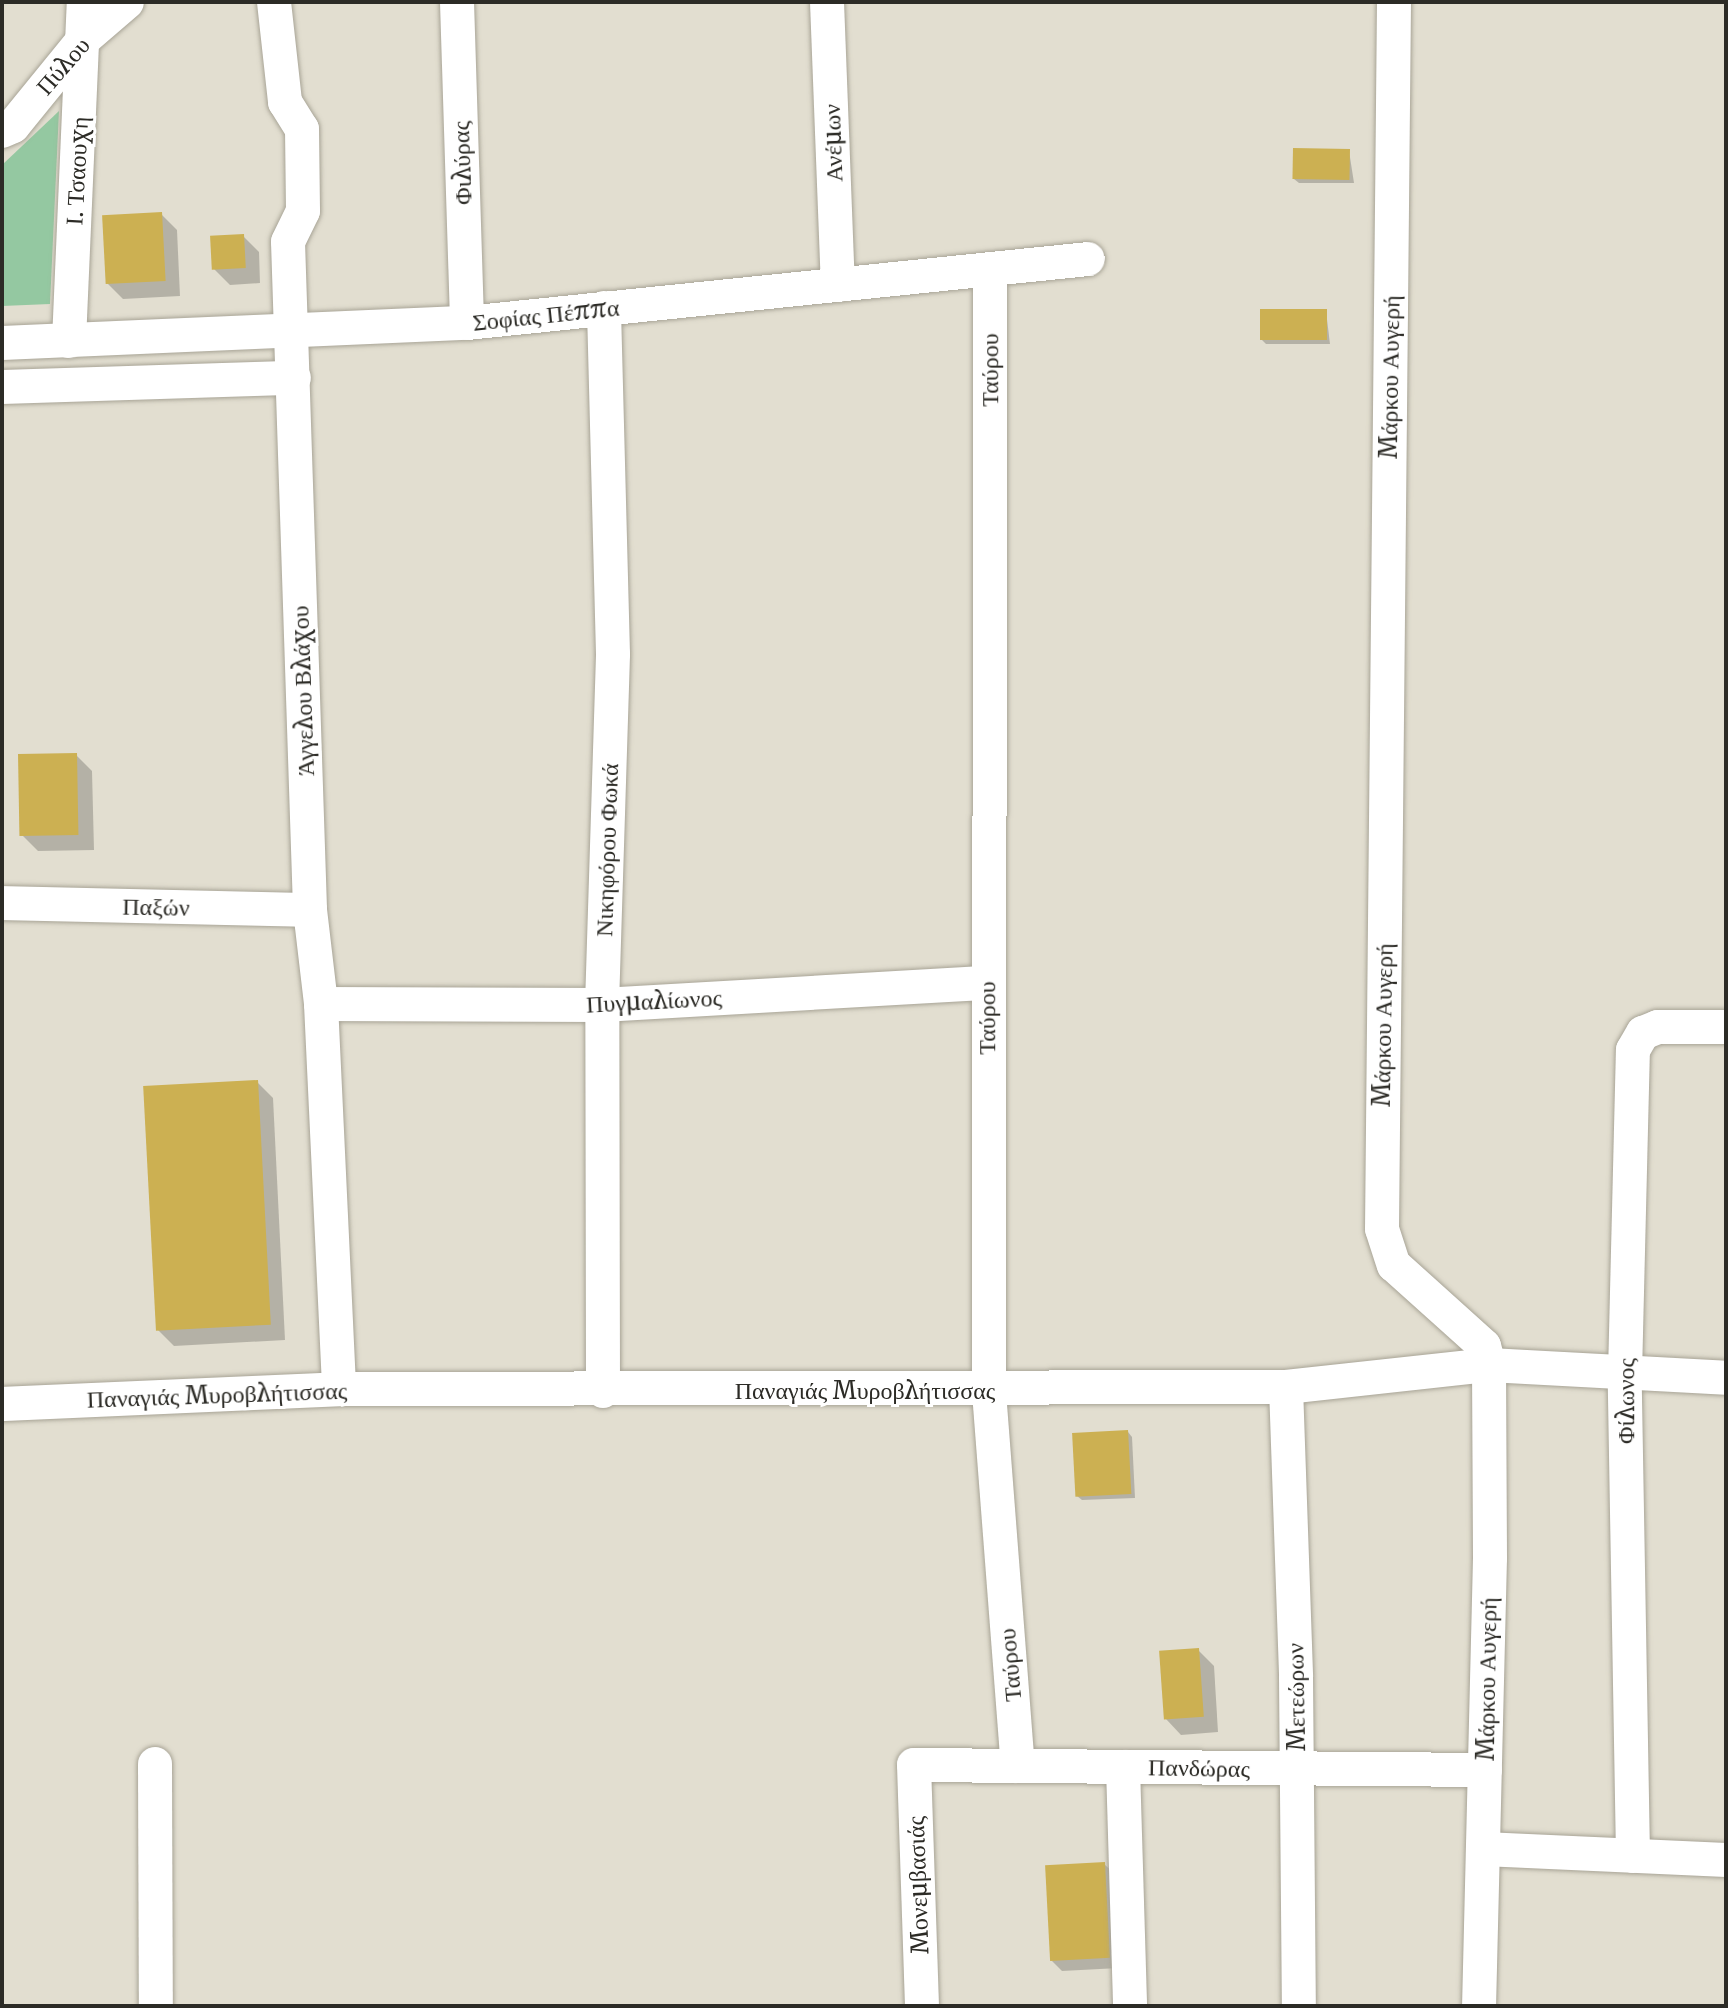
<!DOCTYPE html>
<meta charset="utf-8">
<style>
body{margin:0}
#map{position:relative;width:1728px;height:2008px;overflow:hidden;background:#e2ded0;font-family:Merriweather,serif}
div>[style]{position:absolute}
.green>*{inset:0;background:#94c8a1}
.shadow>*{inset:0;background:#0003}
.building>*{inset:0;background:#ccb052;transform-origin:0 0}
.roads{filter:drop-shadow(0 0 2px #a8a496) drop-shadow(0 0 2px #a8a496)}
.street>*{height:34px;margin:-17px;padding:0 17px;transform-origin:17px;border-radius:17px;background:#fff}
span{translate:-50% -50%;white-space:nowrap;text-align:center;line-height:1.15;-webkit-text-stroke:6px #fff;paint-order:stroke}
.street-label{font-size:24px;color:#2c2b26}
.frame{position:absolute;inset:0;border:4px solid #2c2b26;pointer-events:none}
</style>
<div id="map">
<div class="green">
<i style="clip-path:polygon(59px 111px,50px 304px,2px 306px,2px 165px)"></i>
</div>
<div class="shadow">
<i style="clip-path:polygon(1349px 151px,1354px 183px,1299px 183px,1294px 179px)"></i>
<i style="clip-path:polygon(161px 214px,177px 230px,180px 296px,123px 299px,107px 283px)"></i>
<i style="clip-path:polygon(243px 236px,259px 252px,260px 283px,230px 285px,214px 269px)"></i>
<i style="clip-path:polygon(1326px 311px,1330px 344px,1266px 344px,1261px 339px)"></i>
<i style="clip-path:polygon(76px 755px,92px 771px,94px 850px,38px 851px,22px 835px)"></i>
<i style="clip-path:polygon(257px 1082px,273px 1098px,285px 1340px,174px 1346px,158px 1330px)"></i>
<i style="clip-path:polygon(1128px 1432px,1132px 1437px,1135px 1498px,1082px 1500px,1077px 1496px)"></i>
<i style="clip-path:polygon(1198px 1650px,1214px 1666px,1218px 1732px,1181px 1735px,1166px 1719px)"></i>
<i style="clip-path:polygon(1104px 1864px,1115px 1874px,1119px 1968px,1062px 1971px,1052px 1961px)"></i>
</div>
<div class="building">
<i style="left:1293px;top:148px;width:57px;height:31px;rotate:1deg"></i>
<i style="left:162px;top:212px;width:69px;height:60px;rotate:87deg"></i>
<i style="left:244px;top:234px;width:34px;height:34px;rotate:87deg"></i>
<i style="left:1260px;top:309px;width:67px;height:31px"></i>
<i style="left:77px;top:753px;width:82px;height:59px;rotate:89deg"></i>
<i style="left:258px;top:1080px;width:245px;height:115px;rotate:87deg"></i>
<i style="left:1128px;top:1430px;width:64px;height:56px;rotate:87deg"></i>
<i style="left:1199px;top:1648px;width:69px;height:40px;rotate:86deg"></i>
<i style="left:1105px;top:1862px;width:96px;height:60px;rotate:87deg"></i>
</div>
<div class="roads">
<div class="street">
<i style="left:274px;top:2px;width:101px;rotate:83.7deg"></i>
<i style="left:285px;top:102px;width:32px;rotate:58deg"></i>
<i style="left:302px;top:129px;width:82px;rotate:89.3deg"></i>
<i style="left:303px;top:211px;width:34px;rotate:116deg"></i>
<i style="left:288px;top:242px;width:668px;rotate:88.11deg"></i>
<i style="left:310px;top:910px;width:95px;rotate:83.3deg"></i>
<i style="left:321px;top:1004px;width:385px;rotate:87.3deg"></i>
<i style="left:457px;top:2px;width:321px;rotate:88.2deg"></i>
<i style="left:827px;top:2px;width:283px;rotate:87.8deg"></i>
<i style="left:1394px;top:2px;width:1227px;rotate:90.56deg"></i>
<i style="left:1382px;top:1229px;width:38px;rotate:72deg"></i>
<i style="left:1394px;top:1265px;width:121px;rotate:42deg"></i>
<i style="left:1484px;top:1346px;width:20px;rotate:75deg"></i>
<i style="left:1489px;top:1365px;width:193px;rotate:89.7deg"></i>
<i style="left:1490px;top:1558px;width:448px;rotate:91.4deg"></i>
<i style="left:2px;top:131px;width:12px;rotate:-24deg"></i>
<i style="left:13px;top:126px;width:111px;rotate:-50.9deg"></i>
<i style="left:83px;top:40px;width:58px;rotate:-40.8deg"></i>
<i style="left:990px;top:269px;width:1123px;rotate:90.05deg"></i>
<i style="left:989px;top:1392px;width:375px;rotate:85.6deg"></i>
<i style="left:69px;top:341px;width:339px;rotate:-87.5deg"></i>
<i style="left:2px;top:343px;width:465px;rotate:-2.5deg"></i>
<i style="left:467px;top:323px;width:624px;rotate:-5.88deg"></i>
<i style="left:2px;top:387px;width:292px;rotate:-1.8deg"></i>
<i style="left:2px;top:903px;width:308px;rotate:1.3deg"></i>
<i style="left:321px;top:1004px;width:281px;rotate:0.2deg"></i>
<i style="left:602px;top:1005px;width:386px;rotate:-3.3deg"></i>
<i style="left:1286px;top:1387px;width:290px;rotate:88deg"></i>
<i style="left:1296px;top:1677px;width:329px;rotate:89.5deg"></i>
<i style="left:603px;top:1391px;width:386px;rotate:-90.1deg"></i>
<i style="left:602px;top:1005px;width:351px;rotate:-88.2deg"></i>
<i style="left:613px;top:654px;width:346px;rotate:-91.5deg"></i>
<i style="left:2px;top:1404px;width:337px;rotate:-2.5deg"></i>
<i style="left:339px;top:1389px;width:947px;rotate:-0.12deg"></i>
<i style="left:1286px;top:1387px;width:204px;rotate:-6.2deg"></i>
<i style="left:1489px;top:1365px;width:237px;rotate:3.1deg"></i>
<i style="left:155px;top:1764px;width:242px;rotate:89.8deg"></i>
<i style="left:1123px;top:1767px;width:239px;rotate:88.3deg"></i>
<i style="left:1484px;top:1849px;width:242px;rotate:2.6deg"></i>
<i style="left:1633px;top:1856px;width:482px;rotate:-91deg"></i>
<i style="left:1625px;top:1374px;width:324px;rotate:-88.6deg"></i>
<i style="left:1633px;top:1050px;width:20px;rotate:-60deg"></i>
<i style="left:1643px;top:1033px;width:16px;rotate:-22deg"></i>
<i style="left:1658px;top:1027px;width:68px"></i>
<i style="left:922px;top:2006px;width:241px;rotate:-91.9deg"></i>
<i style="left:914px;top:1765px;width:571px;rotate:0.5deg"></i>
</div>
</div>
<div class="street-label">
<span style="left:63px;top:66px;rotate:-49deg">Πύλου</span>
<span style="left:833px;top:143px;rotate:-92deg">Ανέμων</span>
<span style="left:462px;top:163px;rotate:-92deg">Φιλύρας</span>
<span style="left:77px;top:171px;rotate:-87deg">Ι. Τσαουχη</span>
<span style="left:546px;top:315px;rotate:-6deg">Σοφίας Πέππα</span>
<span style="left:990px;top:370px;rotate:-90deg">Ταύρου</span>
<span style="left:1390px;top:377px;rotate:-89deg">Μάρκου Αυγερή</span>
<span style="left:303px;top:691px;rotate:-92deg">Άγγελου Βλάχου</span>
<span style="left:607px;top:850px;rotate:-88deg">Νικηφόρου Φωκά</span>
<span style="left:156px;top:907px;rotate:1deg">Παξών</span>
<span style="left:654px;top:1001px;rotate:-3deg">Πυγμαλίωνος</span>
<span style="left:987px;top:1018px;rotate:-90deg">Ταύρου</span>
<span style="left:1383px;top:1025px;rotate:-89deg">Μάρκου Αυγερή</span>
<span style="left:865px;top:1391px">Παναγιάς Μυροβλήτισσας</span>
<span style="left:217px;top:1395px;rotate:-2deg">Παναγιάς Μυροβλήτισσας</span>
<span style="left:1626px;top:1401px;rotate:-90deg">Φίλωνος</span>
<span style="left:1010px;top:1665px;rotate:-95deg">Ταύρου</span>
<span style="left:1487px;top:1679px;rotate:-89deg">Μάρκου Αυγερή</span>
<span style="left:1296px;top:1697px;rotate:-91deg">Μετεώρων</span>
<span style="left:1199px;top:1768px;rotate:1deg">Πανδώρας</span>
<span style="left:918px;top:1885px;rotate:-92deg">Μονεμβασιάς</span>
</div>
<div class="frame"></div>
</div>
